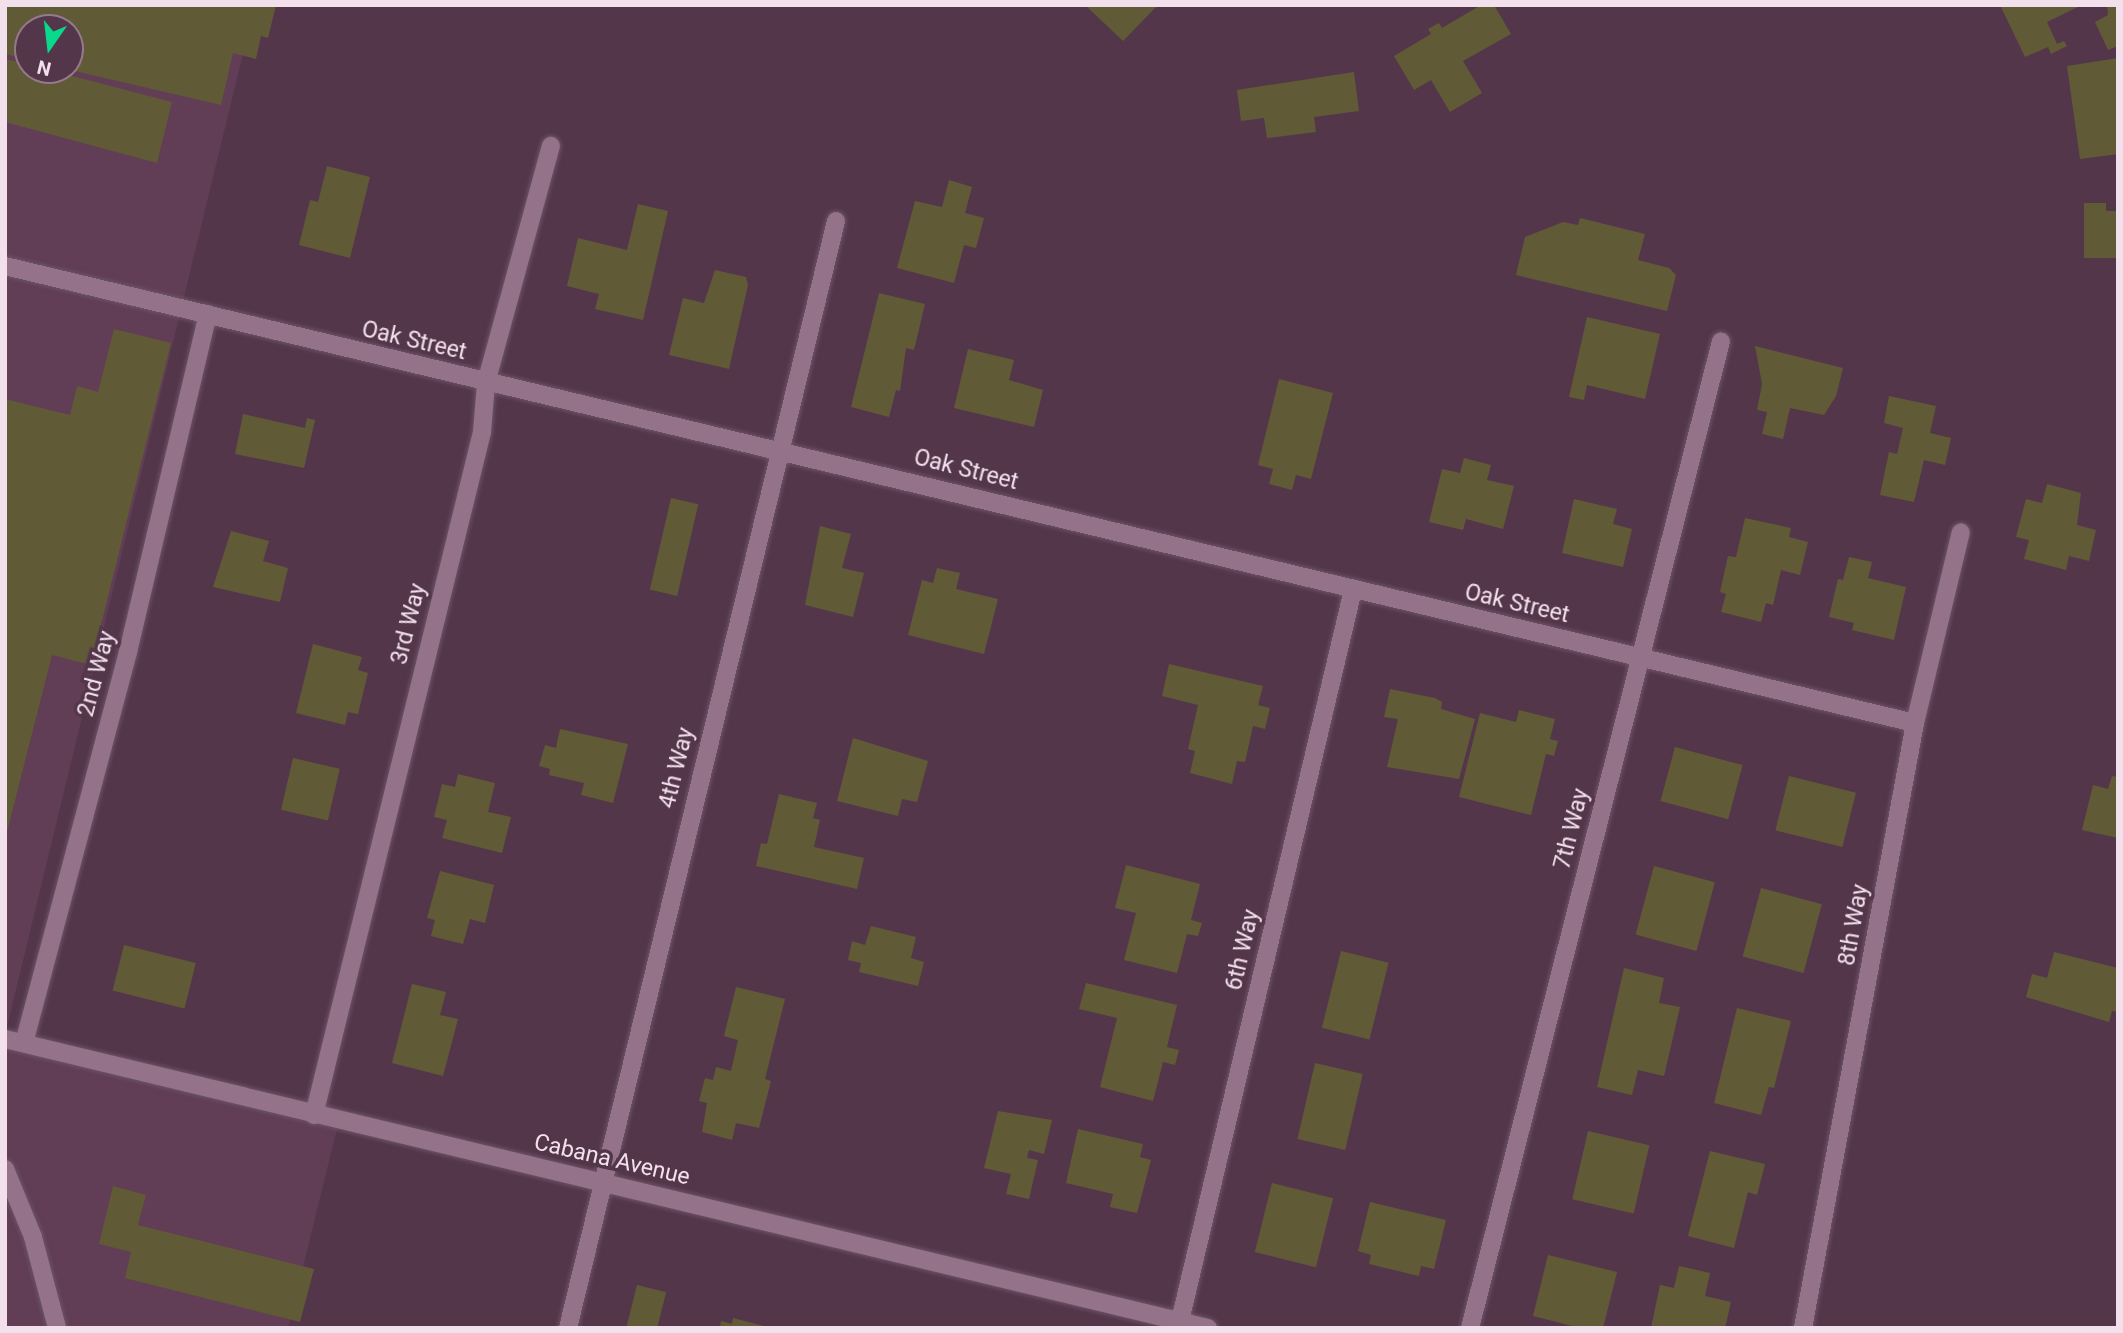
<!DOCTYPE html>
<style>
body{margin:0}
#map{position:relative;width:2123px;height:1333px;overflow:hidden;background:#54364b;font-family:Roboto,sans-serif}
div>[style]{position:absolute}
.built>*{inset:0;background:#613d56}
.building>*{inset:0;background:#615a36;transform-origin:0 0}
.roads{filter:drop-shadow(0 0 2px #6c5466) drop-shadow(0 0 2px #6c5466)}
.lane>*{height:18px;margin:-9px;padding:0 9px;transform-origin:9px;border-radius:9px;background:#94738a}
.street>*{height:18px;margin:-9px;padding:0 9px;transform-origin:9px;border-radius:9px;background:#94738a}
span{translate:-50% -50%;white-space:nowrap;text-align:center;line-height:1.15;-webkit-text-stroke:7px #54364b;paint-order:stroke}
.street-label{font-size:23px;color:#f3e0ed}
.frame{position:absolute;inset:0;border:7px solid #f3e0ed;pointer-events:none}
.north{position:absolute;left:14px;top:14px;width:70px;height:70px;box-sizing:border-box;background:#54364b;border:2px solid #947a8c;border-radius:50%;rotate:194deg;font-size:19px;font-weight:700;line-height:28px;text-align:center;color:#f3e0ed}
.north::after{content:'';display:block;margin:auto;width:24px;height:32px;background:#09d98b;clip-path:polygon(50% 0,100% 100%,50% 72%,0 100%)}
</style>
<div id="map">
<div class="built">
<i style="clip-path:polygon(evenodd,5px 5px,248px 33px,5px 1035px,5px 5px,28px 28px,70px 28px,70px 70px,28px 70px,28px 28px)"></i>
<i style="clip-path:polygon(5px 1043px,337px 1129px,288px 1328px,5px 1328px)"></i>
</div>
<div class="building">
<i style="clip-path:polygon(5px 5px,276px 5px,268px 38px,261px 36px,256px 59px,233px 53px,221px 105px,70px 70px,70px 28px,28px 28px,28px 60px,5px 54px)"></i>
<i style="clip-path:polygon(1085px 5px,1158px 5px,1123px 41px)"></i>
<i style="clip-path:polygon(1481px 5px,1494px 5px,1511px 34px,1463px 61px,1482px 93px,1450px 112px,1431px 80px,1414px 90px,1394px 56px,1431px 34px,1428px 29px,1439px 23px,1442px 28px)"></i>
<i style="clip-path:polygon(2000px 5px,2082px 5px,2047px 22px,2057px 44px,2064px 41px,2067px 46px,2051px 54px,2048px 47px,2025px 57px)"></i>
<i style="clip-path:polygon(2107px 5px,2118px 5px,2118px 46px,2108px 50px,2095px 22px,2108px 15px)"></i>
<i style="clip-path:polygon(2118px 58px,2118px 154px,2080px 159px,2067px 66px)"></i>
<i style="clip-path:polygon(5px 59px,28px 64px,28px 70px,49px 70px,172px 102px,157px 163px,5px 122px)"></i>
<i style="clip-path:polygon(1354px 72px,1359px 111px,1314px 117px,1316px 132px,1267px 138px,1264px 118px,1241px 121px,1237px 90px)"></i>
<i style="clip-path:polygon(327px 166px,370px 177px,350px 258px,299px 245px,310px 200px,318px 202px)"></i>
<i style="clip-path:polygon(949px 180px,972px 187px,965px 213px,984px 218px,976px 248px,964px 245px,954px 283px,897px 268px,915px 201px,942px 207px)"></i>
<i style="clip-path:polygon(2084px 203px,2106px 203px,2106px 211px,2118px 211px,2118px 258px,2084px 258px)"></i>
<i style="clip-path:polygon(638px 204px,668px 211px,643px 320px,595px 309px,599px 294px,567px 286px,578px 238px,627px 250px)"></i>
<i style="clip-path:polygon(1580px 218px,1645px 234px,1638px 260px,1669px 268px,1676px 275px,1667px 311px,1516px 275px,1525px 237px,1563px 222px,1578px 225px)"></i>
<i style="clip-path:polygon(715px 270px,746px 277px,748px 285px,729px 369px,669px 355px,683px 298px,704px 303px)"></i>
<i style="clip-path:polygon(879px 293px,925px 304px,914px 350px,906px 348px,900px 391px,896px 390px,889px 417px,851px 407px)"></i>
<i style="clip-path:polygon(1587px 317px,1660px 334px,1645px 399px,1587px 385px,1584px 400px,1569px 397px)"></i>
<i style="clip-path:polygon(114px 329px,171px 343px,91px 665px,52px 655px,5px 840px,5px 399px,70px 415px,77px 386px,98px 392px)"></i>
<i style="clip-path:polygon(1755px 346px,1843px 368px,1836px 396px,1824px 415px,1790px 408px,1783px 439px,1762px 434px,1767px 412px,1757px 410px,1762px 384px)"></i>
<i style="clip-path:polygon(968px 349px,1014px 360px,1009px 380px,1043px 390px,1034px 427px,954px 408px)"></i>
<i style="clip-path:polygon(1279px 379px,1333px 393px,1311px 479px,1296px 475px,1292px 490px,1269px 484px,1273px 469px,1258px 465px)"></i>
<i style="clip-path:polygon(1889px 396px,1936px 406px,1930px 433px,1951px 438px,1945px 465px,1924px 460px,1914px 502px,1880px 495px,1889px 452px,1897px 454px,1903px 428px,1884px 423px)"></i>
<i style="clip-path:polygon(243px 414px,305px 428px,307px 418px,315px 420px,304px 468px,235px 454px)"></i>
<i style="clip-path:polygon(1464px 458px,1491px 465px,1487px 480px,1514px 486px,1503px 529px,1466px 519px,1463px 530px,1429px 522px,1442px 469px,1460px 473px)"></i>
<i style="clip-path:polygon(2047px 484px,2081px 493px,2077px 525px,2096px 530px,2089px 561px,2069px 556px,2066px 570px,2024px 559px,2029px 540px,2016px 537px,2026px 499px,2042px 503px)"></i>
<i style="left:671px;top:498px;width:28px;height:94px;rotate:13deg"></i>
<i style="clip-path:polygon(1574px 499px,1617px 509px,1613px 524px,1632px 529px,1623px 567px,1562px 553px)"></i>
<i style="clip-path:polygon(1745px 518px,1791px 528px,1789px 537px,1808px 542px,1800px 575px,1781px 570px,1773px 605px,1766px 603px,1761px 622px,1721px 612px,1726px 594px,1720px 592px,1728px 556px,1736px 557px)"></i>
<i style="clip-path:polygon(820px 526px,851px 534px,842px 568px,864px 573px,853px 617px,805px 605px)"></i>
<i style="clip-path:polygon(231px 531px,269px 541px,263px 561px,288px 568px,280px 602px,213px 587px)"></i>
<i style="clip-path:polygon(1849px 557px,1872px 562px,1868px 578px,1906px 587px,1894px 640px,1852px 630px,1854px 623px,1829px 617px,1838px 579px,1843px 580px)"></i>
<i style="clip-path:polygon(937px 568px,960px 573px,956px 589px,998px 599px,984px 654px,908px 635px,922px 580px,933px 583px)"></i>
<i style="clip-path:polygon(313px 644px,362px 657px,358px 670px,368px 673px,358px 714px,348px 712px,345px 725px,296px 713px)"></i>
<i style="clip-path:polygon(1169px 664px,1263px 686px,1258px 705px,1270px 708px,1265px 729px,1253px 726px,1245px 762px,1237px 761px,1232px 784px,1190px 773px,1195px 751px,1188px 749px,1198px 705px,1162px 696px)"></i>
<i style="clip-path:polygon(1390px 689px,1435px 698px,1442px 702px,1441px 709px,1475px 719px,1459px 779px,1387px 767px,1398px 719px,1384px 717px)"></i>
<i style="clip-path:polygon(1519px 710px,1555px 719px,1550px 739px,1558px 741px,1554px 756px,1546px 754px,1531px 815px,1459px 797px,1480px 713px,1516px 722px)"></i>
<i style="clip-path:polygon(560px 729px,628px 744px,613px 803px,581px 795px,584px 783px,549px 775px,550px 769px,539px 766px,545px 745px,556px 748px)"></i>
<i style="clip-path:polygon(853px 738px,928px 761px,917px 802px,902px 799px,898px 816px,837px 801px)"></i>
<i style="left:1675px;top:747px;width:70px;height:56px;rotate:15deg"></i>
<i style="left:293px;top:758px;width:48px;height:53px;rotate:13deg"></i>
<i style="clip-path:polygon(458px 774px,495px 783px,488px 812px,511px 817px,502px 853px,442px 838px,447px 820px,434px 817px,442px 784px,455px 787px)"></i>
<i style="left:1789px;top:776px;width:69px;height:56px;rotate:14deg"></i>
<i style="clip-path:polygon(2112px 776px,2118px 777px,2118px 838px,2082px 830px,2093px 785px,2108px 789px)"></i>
<i style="clip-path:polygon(779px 794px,817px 803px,813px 818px,820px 820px,814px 847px,864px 858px,857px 889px,756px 866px,761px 843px,767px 844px)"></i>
<i style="clip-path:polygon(1126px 865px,1200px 884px,1191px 920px,1202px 923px,1198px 936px,1187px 934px,1177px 973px,1124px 960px,1136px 913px,1115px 908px)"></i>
<i style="left:1654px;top:866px;width:63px;height:71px;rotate:15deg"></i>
<i style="clip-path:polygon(440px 871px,494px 885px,485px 923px,470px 919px,463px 944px,431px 936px,435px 920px,427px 918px)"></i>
<i style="left:1761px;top:888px;width:63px;height:71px;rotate:15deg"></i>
<i style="clip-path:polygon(871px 926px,916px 937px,911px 958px,924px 962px,918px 986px,859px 972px,861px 963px,848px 960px,852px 941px,865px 945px)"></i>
<i style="left:124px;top:945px;width:74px;height:47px;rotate:14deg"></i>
<i style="left:1341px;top:951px;width:49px;height:79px;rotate:14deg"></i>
<i style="clip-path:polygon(2054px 952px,2118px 968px,2118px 1012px,2112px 1011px,2109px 1022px,2026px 997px,2032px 974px,2047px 978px)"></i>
<i style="clip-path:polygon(1624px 968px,1664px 978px,1659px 1003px,1680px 1007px,1664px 1076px,1638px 1070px,1632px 1095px,1597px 1087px)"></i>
<i style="clip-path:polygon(1086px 983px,1177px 1005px,1167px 1047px,1179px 1050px,1175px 1065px,1163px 1062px,1153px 1101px,1100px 1087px,1117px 1018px,1079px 1009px)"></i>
<i style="clip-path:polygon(412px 984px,446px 992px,440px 1015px,458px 1019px,443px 1076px,392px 1063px)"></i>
<i style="clip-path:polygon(736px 987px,785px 999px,765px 1079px,771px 1081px,759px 1128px,736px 1123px,732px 1140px,702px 1132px,707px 1103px,699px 1101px,705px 1078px,713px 1080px,716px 1067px,731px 1071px,738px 1040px,724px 1036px)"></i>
<i style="clip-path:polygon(1737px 1008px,1791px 1021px,1774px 1088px,1769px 1087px,1761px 1115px,1714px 1103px)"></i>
<i style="left:1315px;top:1063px;width:49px;height:78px;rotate:13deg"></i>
<i style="clip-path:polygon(998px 1111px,1052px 1120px,1044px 1154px,1029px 1150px,1027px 1158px,1038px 1160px,1029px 1199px,1006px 1194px,1011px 1174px,984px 1168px)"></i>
<i style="clip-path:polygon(1078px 1129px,1143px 1144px,1140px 1157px,1151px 1160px,1137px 1213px,1110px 1207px,1113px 1194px,1066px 1183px)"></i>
<i style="left:1588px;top:1131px;width:63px;height:70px;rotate:13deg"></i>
<i style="clip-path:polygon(1710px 1151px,1765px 1164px,1757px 1195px,1748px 1192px,1734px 1248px,1688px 1236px)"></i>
<i style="left:1272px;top:1183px;width:63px;height:71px;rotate:14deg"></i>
<i style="clip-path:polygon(113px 1186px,146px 1195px,138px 1225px,314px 1269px,300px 1322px,125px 1278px,131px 1252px,99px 1244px)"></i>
<i style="clip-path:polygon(1370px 1202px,1446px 1220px,1434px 1269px,1421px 1266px,1419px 1276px,1369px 1264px,1371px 1255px,1358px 1251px)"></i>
<i style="clip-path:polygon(1548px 1255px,1617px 1272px,1603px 1328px,1580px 1328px,1533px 1316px)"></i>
<i style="clip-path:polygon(1679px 1266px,1710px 1273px,1705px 1296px,1731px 1302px,1725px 1328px,1651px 1328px,1660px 1285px,1674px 1288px)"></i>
<i style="left:637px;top:1285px;width:30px;height:42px;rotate:14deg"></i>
<i style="clip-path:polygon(733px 1318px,768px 1327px,768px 1328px,720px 1328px,721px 1321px,732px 1324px)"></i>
</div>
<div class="roads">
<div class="lane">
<i style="left:5px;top:1169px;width:74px;rotate:67.6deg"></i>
<i style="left:33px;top:1237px;width:94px;rotate:75.2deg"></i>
</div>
<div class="street">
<i style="left:5px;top:266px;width:1964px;rotate:13.46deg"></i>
<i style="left:5px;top:1039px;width:1237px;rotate:13.51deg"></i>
<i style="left:24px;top:1043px;width:405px;rotate:-75.1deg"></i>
<i style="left:128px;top:652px;width:347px;rotate:-76.7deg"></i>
<i style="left:314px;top:1115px;width:703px;rotate:-76.18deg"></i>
<i style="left:482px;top:432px;width:49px;rotate:-85.3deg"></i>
<i style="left:486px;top:383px;width:246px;rotate:-74.7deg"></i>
<i style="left:1180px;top:1321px;width:751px;rotate:-76.69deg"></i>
<i style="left:568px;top:1328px;width:1139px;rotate:-76.39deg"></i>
<i style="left:1470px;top:1328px;width:1018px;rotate:-75.73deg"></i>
<i style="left:1803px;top:1328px;width:615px;rotate:-79.51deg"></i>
<i style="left:1915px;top:723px;width:196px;rotate:-76.5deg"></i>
</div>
</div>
<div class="street-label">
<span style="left:414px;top:341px;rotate:13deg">Oak Street</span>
<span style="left:966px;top:470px;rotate:14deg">Oak Street</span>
<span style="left:1517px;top:604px;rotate:13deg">Oak Street</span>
<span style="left:409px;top:624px;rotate:-76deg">3rd Way</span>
<span style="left:97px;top:674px;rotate:-75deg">2nd Way</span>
<span style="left:677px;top:768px;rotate:-76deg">4th Way</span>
<span style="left:1572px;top:829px;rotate:-76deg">7th Way</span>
<span style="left:1854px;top:925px;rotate:-80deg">8th Way</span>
<span style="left:1243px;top:950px;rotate:-77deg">6th Way</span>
<span style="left:612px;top:1160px;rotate:13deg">Cabana Avenue</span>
</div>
<div class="frame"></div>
<div class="north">N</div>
</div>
